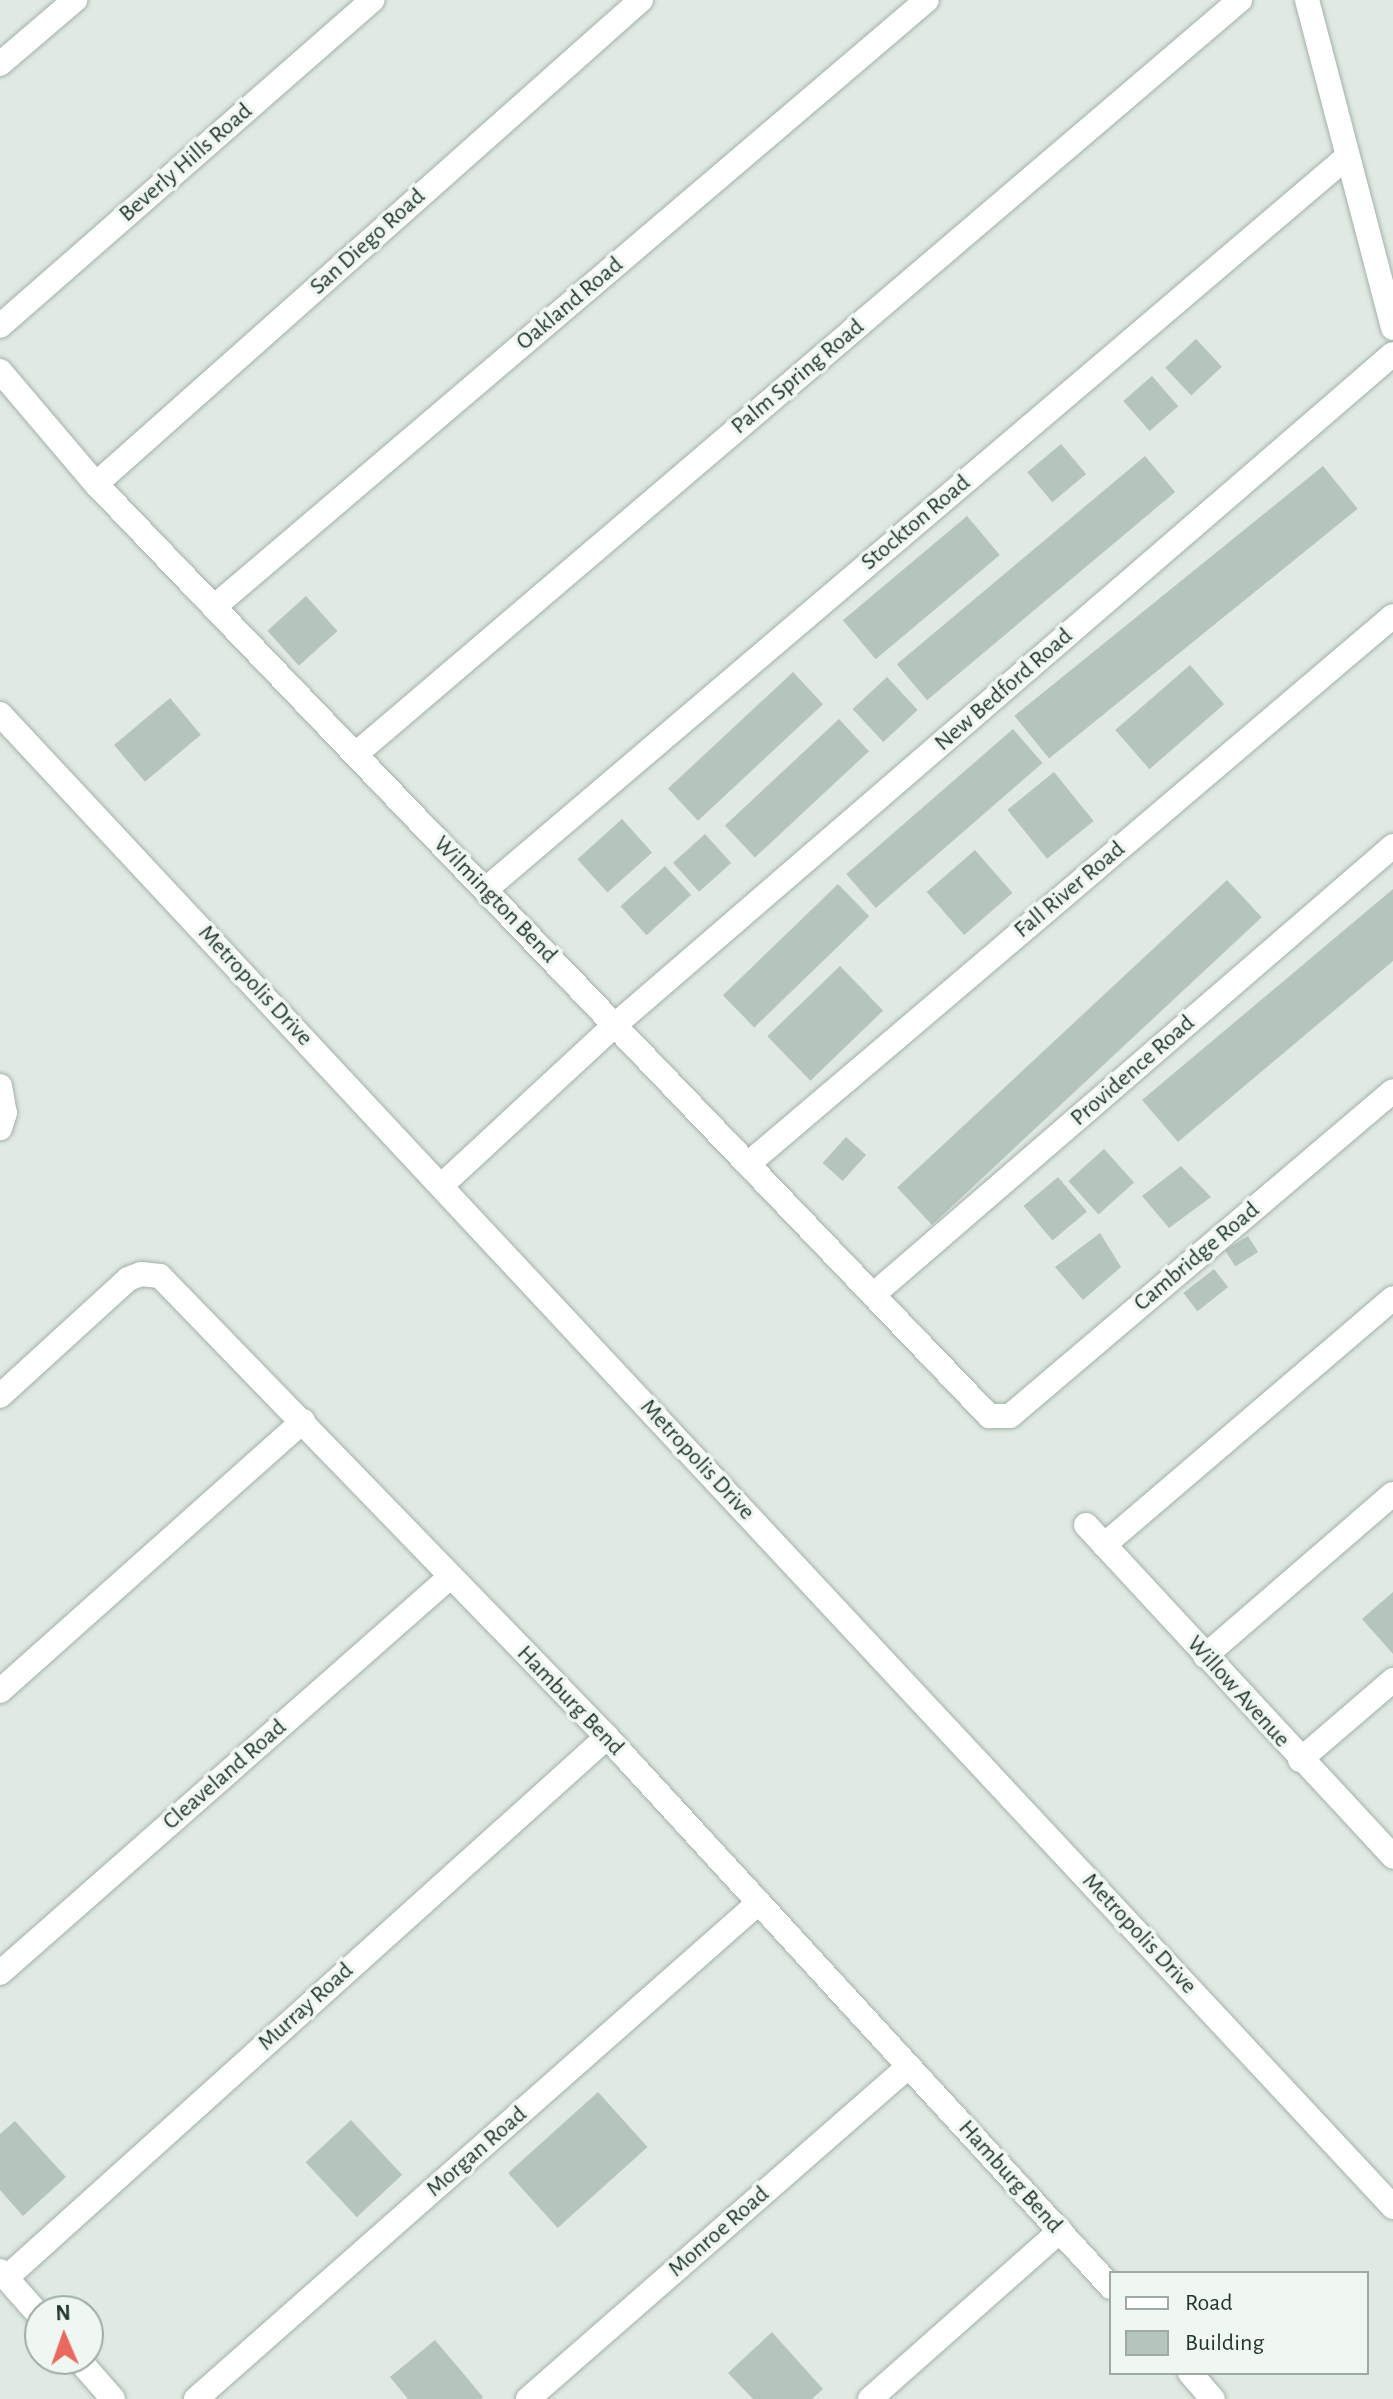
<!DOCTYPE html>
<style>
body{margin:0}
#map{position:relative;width:1393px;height:2399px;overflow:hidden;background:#e0eae3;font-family:"Alegreya Sans",sans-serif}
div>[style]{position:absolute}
.building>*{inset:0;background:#b5c4bc;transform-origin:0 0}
.roads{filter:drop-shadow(0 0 2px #a3b1a9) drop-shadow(0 0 2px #a3b1a9)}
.minor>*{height:24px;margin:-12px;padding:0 12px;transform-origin:12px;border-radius:12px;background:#fff}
span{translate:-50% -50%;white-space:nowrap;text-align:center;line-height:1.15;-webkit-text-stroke:7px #f0f7f2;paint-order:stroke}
.street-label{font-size:24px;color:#22382e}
.legend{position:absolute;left:1109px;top:2271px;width:260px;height:104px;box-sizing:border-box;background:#f0f7f2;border:2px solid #9eaba4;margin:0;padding:10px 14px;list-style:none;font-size:24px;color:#22382e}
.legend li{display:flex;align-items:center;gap:16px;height:40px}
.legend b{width:40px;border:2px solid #9eaba4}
.north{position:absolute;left:24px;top:2295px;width:80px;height:80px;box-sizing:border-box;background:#f0f7f2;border:2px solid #9eaba4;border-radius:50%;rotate:358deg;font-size:22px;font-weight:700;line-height:32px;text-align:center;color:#22382e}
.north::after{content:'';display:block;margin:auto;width:28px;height:36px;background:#e8695f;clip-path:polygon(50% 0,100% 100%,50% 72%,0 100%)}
</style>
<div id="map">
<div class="building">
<i style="left:1196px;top:339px;width:38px;height:42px;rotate:47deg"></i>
<i style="left:1152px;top:376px;width:40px;height:38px;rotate:49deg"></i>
<i style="left:1061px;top:444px;width:39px;height:44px;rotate:50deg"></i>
<i style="left:1145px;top:456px;width:47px;height:324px;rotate:50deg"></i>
<i style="left:1323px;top:466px;width:55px;height:397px;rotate:51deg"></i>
<i style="left:967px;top:516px;width:51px;height:162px;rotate:50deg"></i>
<i style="left:306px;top:596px;width:47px;height:52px;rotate:48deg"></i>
<i style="left:1190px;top:665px;width:52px;height:99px;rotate:49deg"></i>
<i style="left:793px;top:672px;width:44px;height:171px;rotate:47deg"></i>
<i style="left:887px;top:677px;width:45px;height:47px;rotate:47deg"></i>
<i style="left:170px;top:698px;width:48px;height:73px;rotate:50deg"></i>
<i style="left:839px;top:719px;width:44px;height:156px;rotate:47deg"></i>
<i style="left:1013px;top:729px;width:45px;height:221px;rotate:49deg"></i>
<i style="left:1054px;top:772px;width:63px;height:60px;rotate:51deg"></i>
<i style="left:622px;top:819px;width:45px;height:60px;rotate:48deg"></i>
<i style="left:705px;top:834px;width:39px;height:43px;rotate:48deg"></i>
<i style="left:975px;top:850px;width:57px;height:64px;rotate:49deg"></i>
<i style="left:665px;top:866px;width:39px;height:60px;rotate:48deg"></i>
<i style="left:1227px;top:880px;width:51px;height:451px;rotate:47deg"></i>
<i style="left:838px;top:884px;width:45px;height:160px;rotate:46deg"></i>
<i style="clip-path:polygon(1393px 889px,1393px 961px,1178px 1142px,1142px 1100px)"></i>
<i style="left:840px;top:966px;width:62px;height:101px;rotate:46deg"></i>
<i style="left:846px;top:1137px;width:27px;height:35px;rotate:42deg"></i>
<i style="left:1104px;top:1149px;width:45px;height:48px;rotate:48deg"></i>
<i style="clip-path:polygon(1181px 1166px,1211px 1197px,1169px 1228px,1142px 1196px)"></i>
<i style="left:1058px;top:1177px;width:45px;height:45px;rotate:50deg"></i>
<i style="clip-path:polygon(1100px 1233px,1121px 1267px,1083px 1300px,1055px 1267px)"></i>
<i style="left:1248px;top:1236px;width:19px;height:27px;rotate:58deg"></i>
<i style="left:1214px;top:1269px;width:23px;height:39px;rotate:52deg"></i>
<i style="clip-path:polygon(1393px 1592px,1393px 1654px,1362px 1619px)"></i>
<i style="left:598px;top:2092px;width:74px;height:121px;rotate:48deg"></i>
<i style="left:351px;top:2120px;width:75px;height:62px;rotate:47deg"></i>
<i style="clip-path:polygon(15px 2121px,66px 2177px,23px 2216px,0 2190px,0 2134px)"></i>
<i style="clip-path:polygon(772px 2332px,823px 2389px,812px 2399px,753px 2399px,728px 2373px)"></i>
<i style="clip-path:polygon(435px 2340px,483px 2397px,481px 2399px,408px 2399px,390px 2377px)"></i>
</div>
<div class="roads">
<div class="minor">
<i style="left:1307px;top:0;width:339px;rotate:75.3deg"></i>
<i style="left:0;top:64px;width:99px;rotate:-40.5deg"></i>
<i style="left:0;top:326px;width:495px;rotate:-41.2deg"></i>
<i style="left:0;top:371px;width:148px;rotate:49.7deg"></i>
<i style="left:96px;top:484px;width:1291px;rotate:46.22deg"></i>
<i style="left:989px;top:1416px;width:21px"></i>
<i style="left:1010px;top:1416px;width:502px;rotate:-40.32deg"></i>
<i style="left:96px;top:484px;width:729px;rotate:-41.61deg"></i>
<i style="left:214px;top:607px;width:936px;rotate:-40.41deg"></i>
<i style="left:0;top:714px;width:2042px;rotate:46.98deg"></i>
<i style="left:356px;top:754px;width:1162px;rotate:-40.46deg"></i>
<i style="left:485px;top:890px;width:1132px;rotate:-40.38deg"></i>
<i style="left:0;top:1086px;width:27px;rotate:80deg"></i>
<i style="left:5px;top:1113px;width:16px;rotate:108deg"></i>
<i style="left:748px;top:1164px;width:846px;rotate:-40.35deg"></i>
<i style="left:442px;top:1185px;width:236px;rotate:-42.8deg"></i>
<i style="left:615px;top:1025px;width:1027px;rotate:-40.78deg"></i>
<i style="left:873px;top:1295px;width:687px;rotate:-40.81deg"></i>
<i style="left:0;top:1396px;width:173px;rotate:-42.4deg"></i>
<i style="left:128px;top:1279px;width:14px;rotate:-21deg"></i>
<i style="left:141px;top:1274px;width:19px;rotate:6deg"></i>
<i style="left:160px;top:1276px;width:642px;rotate:45.88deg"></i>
<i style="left:607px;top:1737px;width:746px;rotate:47.5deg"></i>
<i style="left:1086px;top:1525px;width:452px;rotate:47.2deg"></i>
<i style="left:1104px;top:1545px;width:380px;rotate:-40.5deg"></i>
<i style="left:1205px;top:1656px;width:248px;rotate:-40.8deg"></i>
<i style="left:0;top:1691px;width:406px;rotate:-41.7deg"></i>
<i style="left:1300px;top:1760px;width:123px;rotate:-40.7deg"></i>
<i style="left:0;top:1973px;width:599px;rotate:-41.35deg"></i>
<i style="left:0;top:2271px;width:60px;rotate:48.4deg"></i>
<i style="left:6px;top:2278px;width:809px;rotate:-41.99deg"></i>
<i style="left:78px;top:2359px;width:53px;rotate:48.8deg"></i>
<i style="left:1190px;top:2373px;width:35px;rotate:49deg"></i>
<i style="left:196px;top:2399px;width:748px;rotate:-41.42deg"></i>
<i style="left:528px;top:2399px;width:506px;rotate:-41.15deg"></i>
<i style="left:870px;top:2399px;width:254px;rotate:-41.5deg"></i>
</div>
</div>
<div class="street-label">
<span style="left:186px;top:163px;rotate:-41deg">Beverly Hills Road</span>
<span style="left:368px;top:242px;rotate:-42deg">San Diego Road</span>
<span style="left:570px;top:304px;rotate:-40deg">Oakland Road</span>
<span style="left:798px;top:377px;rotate:-40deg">Palm Spring Road</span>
<span style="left:916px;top:523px;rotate:-40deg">Stockton Road</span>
<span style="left:1004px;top:690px;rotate:-41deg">New Bedford Road</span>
<span style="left:1070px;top:890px;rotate:-40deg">Fall River Road</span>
<span style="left:495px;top:900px;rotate:46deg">Wilmington Bend</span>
<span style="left:255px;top:986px;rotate:47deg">Metropolis Drive</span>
<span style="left:1133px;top:1071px;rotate:-41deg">Providence Road</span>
<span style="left:1197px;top:1257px;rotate:-40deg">Cambridge Road</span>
<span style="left:697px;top:1460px;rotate:47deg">Metropolis Drive</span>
<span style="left:1238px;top:1692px;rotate:48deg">Willow Avenue</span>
<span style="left:570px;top:1701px;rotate:46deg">Hamburg Bend</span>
<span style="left:225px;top:1775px;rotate:-41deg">Cleaveland Road</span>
<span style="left:1139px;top:1934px;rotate:47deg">Metropolis Drive</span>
<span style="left:306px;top:2007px;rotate:-42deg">Murray Road</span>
<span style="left:477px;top:2152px;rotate:-41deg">Morgan Road</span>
<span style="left:1010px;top:2177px;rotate:48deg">Hamburg Bend</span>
<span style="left:719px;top:2232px;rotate:-41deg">Monroe Road</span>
</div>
<ul class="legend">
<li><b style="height:10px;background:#fff"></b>Road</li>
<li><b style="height:22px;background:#b5c4bc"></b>Building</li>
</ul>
<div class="north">N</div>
</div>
